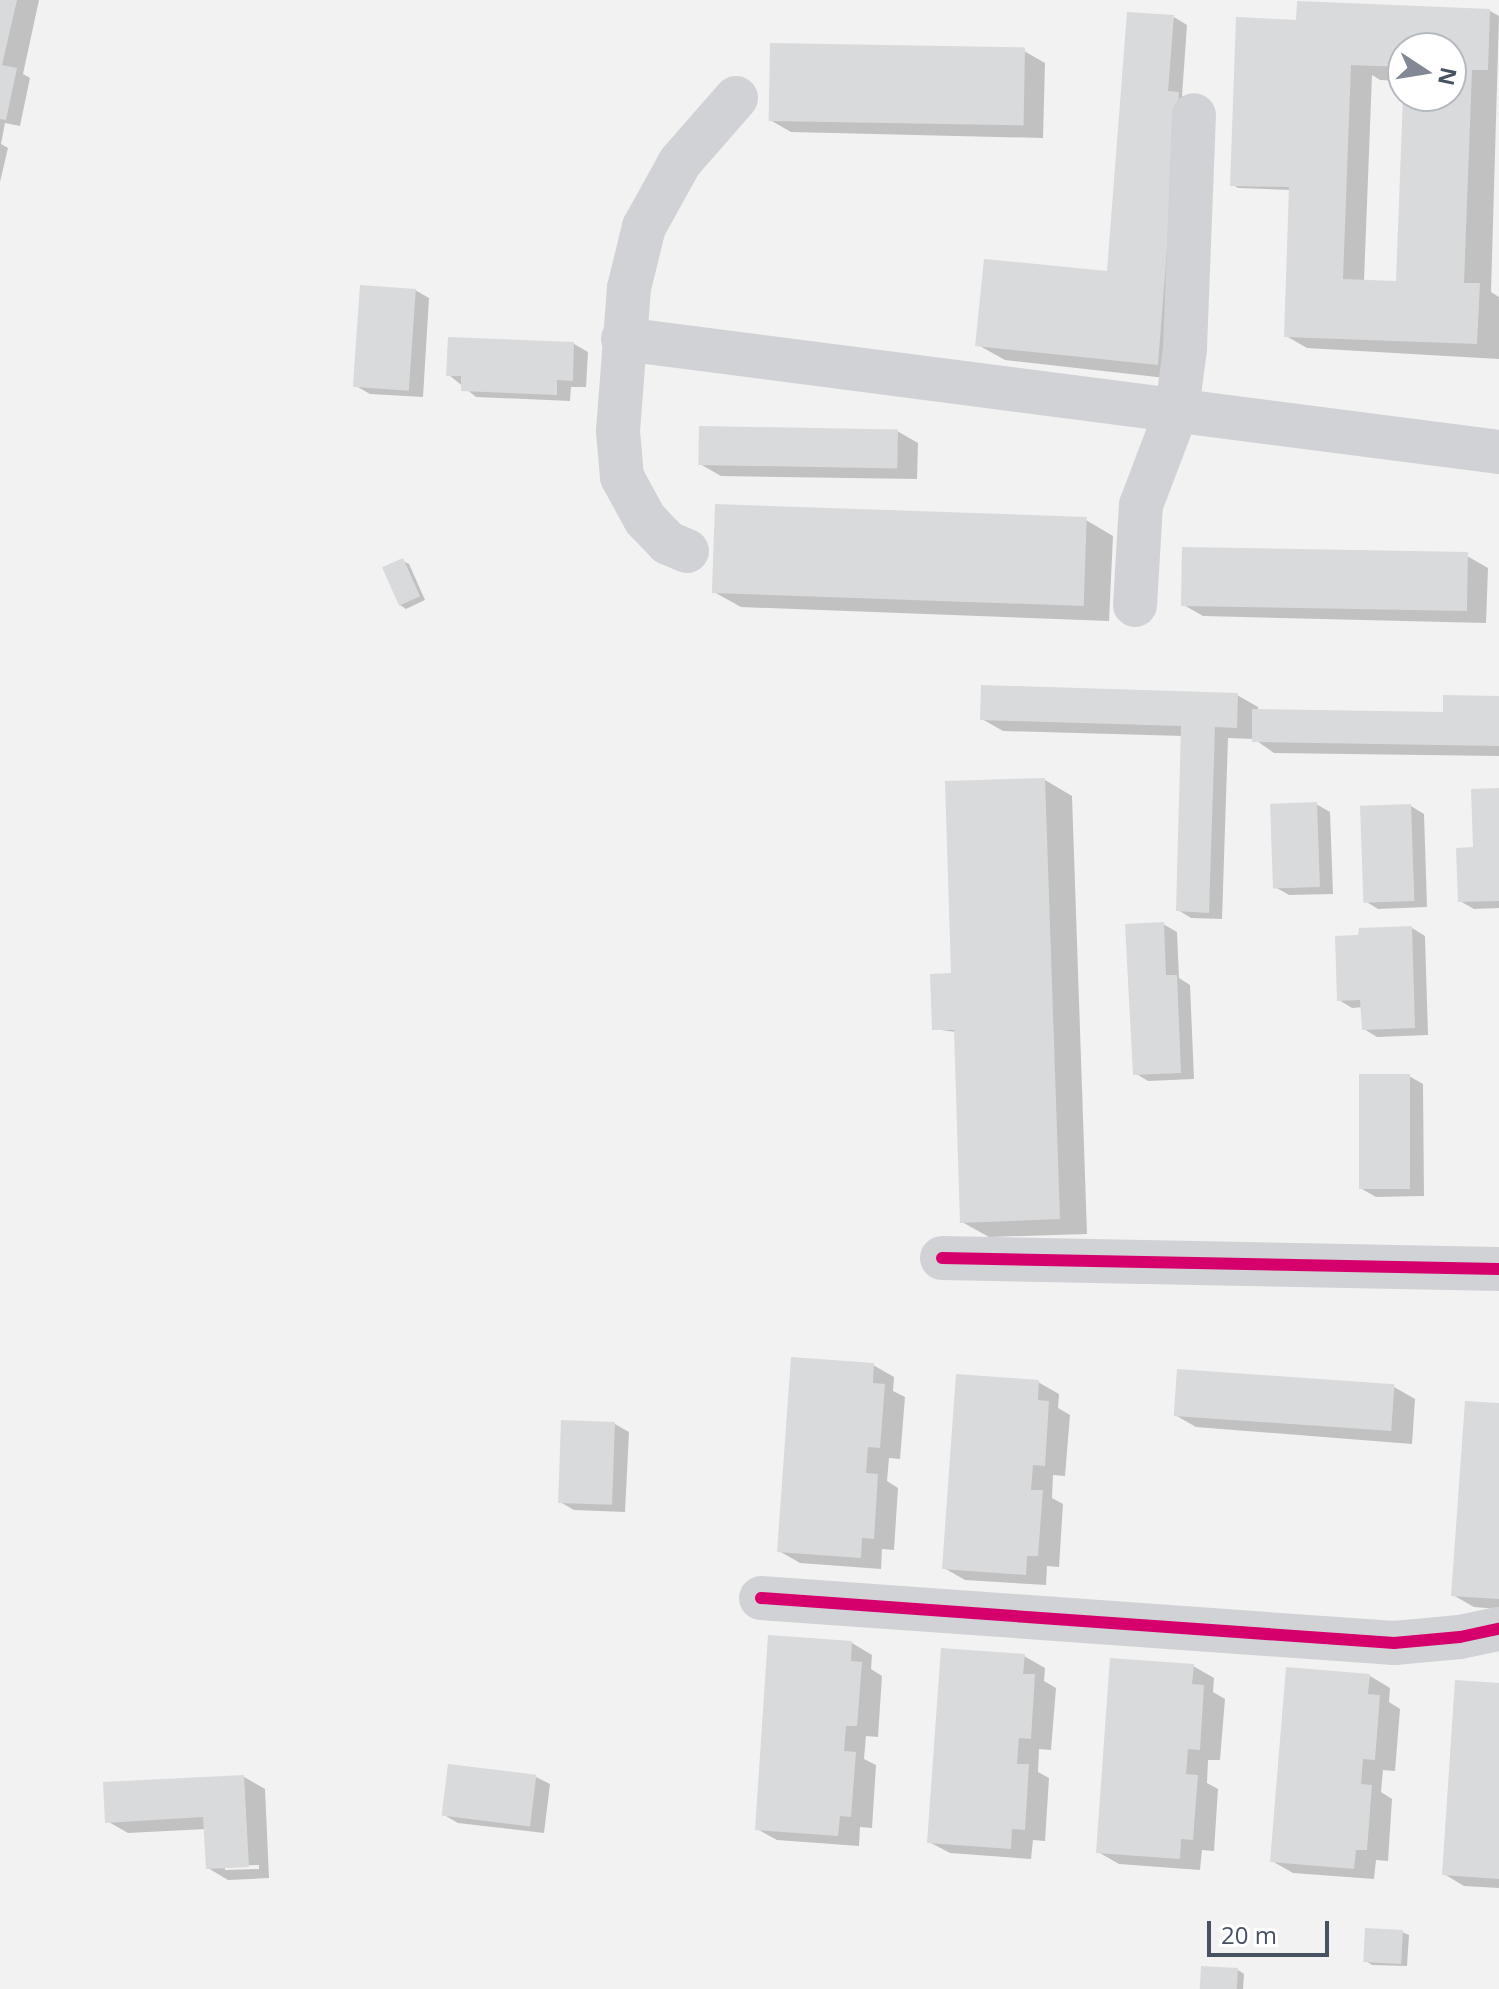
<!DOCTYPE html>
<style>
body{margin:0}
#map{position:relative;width:1499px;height:1989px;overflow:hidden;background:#f2f2f2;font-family:"Open Sans",sans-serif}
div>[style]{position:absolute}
.shadow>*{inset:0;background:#0003}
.building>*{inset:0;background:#d9dadc;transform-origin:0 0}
.minor>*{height:44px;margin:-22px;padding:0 22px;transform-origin:22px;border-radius:22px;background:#d0d2d5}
.cycleway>*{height:12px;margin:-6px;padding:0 6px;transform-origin:6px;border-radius:6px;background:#d6006c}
span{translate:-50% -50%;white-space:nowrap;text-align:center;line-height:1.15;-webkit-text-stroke:8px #fff;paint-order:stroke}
.north{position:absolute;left:1387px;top:32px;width:80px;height:80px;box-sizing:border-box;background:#fff;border:2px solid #b5b9c0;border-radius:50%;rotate:102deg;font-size:22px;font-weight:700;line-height:32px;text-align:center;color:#465161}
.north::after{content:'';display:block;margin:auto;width:28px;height:36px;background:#828994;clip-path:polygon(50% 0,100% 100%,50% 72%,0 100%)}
.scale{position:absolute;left:1207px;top:1921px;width:122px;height:36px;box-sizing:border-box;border:4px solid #465161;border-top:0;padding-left:10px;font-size:24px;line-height:28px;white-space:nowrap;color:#465161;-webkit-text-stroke:6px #fff;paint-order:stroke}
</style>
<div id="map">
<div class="shadow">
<i style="clip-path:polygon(0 0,39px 0,23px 74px,30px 78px,20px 126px,5px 123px,1px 144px,8px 148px,0 182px)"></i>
<i style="clip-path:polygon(evenodd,1490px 11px,1499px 16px,1491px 292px,1499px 297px,1499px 359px,1307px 348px,1286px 336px,1291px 190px,1238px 188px,1232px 184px,1298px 22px,1490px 11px,1403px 48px,1451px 48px,1451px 96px,1405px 96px,1398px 283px,1364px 281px,1372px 75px,1380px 80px,1403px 81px,1403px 48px)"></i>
<i style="clip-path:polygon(1174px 17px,1187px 25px,1182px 96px,1206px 109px,1184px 380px,1005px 360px,978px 345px,1108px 274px)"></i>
<i style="clip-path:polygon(1024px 51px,1045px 63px,1043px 138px,791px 132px,770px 120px)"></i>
<i style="clip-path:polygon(415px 290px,429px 298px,423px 397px,370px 394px,356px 386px)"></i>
<i style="clip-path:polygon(574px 344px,588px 352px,586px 387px,571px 387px,570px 401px,476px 397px,449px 375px)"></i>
<i style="clip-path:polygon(897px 431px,918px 443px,917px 479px,721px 476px,700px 464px)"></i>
<i style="clip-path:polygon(1086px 520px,1113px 536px,1109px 621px,741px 607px,714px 592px)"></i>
<i style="clip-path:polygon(1467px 556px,1488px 568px,1486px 623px,1203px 616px,1182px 604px)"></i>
<i style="clip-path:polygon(403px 561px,409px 564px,425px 600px,406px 609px,400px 605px)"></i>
<i style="clip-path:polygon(1237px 695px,1258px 707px,1258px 711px,1445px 714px,1499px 698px,1499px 756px,1274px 753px,1254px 739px,1228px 738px,1222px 919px,1191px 918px,1178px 910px,1183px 736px,1003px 731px,982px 719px)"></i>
<i style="clip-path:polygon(1045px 780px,1072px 796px,1087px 1234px,989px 1237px,962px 1222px,956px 1032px,934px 1029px,951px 975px)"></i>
<i style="clip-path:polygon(1499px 790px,1499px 908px,1474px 909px,1460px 901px,1475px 849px)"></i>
<i style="clip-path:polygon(1316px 804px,1330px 812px,1333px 894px,1289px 895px,1275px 887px)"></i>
<i style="clip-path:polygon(1411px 806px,1424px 814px,1427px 907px,1378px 909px,1365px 901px)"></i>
<i style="clip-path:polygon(1163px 924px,1177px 932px,1179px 978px,1190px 985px,1194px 1079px,1148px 1081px,1135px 1073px)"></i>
<i style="clip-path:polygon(1412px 928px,1425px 936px,1428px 1035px,1377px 1037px,1364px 1029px,1363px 1007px,1352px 1008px,1339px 1000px)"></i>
<i style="clip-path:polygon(1409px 1076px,1423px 1084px,1424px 1196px,1376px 1197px,1362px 1189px)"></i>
<i style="clip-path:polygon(873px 1365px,894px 1377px,893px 1391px,905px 1397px,900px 1459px,889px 1458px,887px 1481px,898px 1488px,894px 1550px,882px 1549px,881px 1569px,800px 1563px,779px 1551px)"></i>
<i style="clip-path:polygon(1038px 1382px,1059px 1394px,1058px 1408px,1070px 1415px,1065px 1476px,1053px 1475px,1052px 1498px,1063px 1504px,1059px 1567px,1047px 1566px,1046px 1585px,965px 1580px,944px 1568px)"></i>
<i style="clip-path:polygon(1394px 1387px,1415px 1399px,1412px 1444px,1196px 1427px,1175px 1415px)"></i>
<i style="clip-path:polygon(1499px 1405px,1499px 1609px,1474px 1607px,1453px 1595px)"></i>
<i style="clip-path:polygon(615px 1424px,629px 1432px,625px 1512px,574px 1510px,560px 1502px)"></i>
<i style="clip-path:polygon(852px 1643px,872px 1655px,871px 1669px,882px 1676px,878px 1737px,866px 1736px,864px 1759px,876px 1765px,872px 1828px,860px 1827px,859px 1846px,777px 1840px,757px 1829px)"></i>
<i style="clip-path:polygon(1024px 1656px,1045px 1668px,1044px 1681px,1056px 1688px,1051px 1750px,1039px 1749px,1038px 1772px,1049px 1778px,1045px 1841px,1033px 1840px,1031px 1859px,950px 1853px,929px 1842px)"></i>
<i style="clip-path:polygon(1193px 1666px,1214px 1678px,1213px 1692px,1225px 1699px,1220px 1760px,1208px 1760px,1207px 1783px,1218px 1789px,1214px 1851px,1202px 1850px,1200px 1870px,1119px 1864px,1098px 1852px)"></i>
<i style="clip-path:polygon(1370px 1676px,1390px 1688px,1389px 1702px,1400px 1709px,1395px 1771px,1383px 1770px,1381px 1792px,1392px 1799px,1388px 1861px,1376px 1860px,1374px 1879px,1293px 1873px,1272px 1861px)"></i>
<i style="clip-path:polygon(1499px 1685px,1499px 1888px,1464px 1886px,1444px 1874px)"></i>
<i style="clip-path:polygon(evenodd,244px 1777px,265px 1789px,269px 1878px,228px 1880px,208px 1868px,206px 1829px,128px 1833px,107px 1821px,244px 1777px,259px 1865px,259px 1869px,225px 1870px,225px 1866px,259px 1865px)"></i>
<i style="clip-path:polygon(536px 1777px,550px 1784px,544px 1833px,458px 1823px,444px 1815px)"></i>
<i style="clip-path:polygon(1402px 1932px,1409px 1935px,1407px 1966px,1372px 1965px,1366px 1961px)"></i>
<i style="clip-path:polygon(1238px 1970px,1244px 1974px,1243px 1989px,1201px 1989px)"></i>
</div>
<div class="building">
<i style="clip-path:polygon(0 0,17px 0,2px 65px,17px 68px,6px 120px,0 119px)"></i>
<i style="clip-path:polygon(evenodd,1297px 1px,1490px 9px,1488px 70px,1472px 70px,1464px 283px,1480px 283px,1477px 344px,1284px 337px,1289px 187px,1230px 186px,1236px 17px,1296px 20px,1297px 1px,1403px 48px,1451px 48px,1451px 96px,1403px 96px,1396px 281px,1343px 279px,1351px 65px,1403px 67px,1403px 48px)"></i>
<i style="clip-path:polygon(1127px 12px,1174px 15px,1168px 91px,1179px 92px,1158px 365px,975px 346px,984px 259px,1107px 271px)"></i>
<i style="left:770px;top:43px;width:255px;height:78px;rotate:1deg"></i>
<i style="left:360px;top:285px;width:56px;height:102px;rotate:4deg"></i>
<i style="clip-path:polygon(448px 337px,574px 342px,573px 381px,557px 380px,557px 395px,461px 391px,461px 376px,446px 376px)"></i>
<i style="left:699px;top:426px;width:199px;height:39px;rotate:1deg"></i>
<i style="left:715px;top:504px;width:372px;height:89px;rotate:2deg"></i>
<i style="left:1182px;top:547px;width:286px;height:59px;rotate:1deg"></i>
<i style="left:403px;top:558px;width:42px;height:23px;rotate:66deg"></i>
<i style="clip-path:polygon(981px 685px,1238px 693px,1237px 728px,1215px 727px,1209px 913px,1176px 911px,1181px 726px,980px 720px)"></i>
<i style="clip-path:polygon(1443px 695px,1499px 696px,1499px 746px,1252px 742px,1252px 709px,1443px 712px)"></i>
<i style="clip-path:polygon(1045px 778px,1060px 1219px,960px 1223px,954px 1030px,932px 1030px,930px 974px,951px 973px,945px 781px)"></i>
<i style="clip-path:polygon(1499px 788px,1499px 901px,1458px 902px,1456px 848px,1473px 847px,1471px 789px)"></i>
<i style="left:1317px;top:802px;width:85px;height:47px;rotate:88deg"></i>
<i style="left:1411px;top:804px;width:97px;height:51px;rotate:88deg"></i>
<i style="clip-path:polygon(1164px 922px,1166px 975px,1177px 975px,1181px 1073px,1133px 1075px,1125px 924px)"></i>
<i style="clip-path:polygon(1412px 926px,1415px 1028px,1362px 1030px,1360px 1000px,1337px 1001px,1335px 936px,1358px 935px,1359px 928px)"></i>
<i style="left:1410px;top:1074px;width:115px;height:51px;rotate:90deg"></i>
<i style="clip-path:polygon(791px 1357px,874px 1363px,873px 1383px,885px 1384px,880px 1448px,868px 1447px,866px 1473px,878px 1474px,874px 1539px,862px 1538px,861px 1558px,777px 1552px)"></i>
<i style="left:1177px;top:1369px;width:218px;height:47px;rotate:4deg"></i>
<i style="clip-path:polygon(956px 1374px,1039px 1380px,1038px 1400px,1049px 1401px,1045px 1466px,1033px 1465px,1031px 1490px,1043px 1490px,1038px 1556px,1027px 1556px,1026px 1575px,942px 1569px)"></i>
<i style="clip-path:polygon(1465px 1401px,1499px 1403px,1499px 1599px,1451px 1596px)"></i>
<i style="left:561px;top:1420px;width:54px;height:83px;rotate:2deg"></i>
<i style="clip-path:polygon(768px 1635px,852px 1641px,851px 1661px,862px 1662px,857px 1726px,846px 1726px,844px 1751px,856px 1752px,851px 1817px,840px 1816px,838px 1836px,755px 1830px)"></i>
<i style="clip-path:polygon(941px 1648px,1025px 1654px,1023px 1674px,1035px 1674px,1031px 1739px,1019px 1738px,1017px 1764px,1029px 1764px,1025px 1830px,1012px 1829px,1011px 1849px,927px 1843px)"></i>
<i style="clip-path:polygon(1110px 1658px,1194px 1664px,1192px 1684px,1204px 1685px,1200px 1750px,1188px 1749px,1186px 1774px,1198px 1775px,1193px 1840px,1181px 1839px,1180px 1859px,1096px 1853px)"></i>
<i style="clip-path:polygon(1286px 1667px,1370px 1674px,1368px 1694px,1380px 1695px,1375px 1760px,1363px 1759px,1361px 1784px,1372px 1785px,1367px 1850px,1356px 1850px,1354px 1869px,1270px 1862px)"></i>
<i style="clip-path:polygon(1455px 1680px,1499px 1683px,1499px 1879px,1442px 1875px)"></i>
<i style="left:448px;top:1764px;width:89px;height:52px;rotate:7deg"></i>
<i style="clip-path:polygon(244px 1775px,249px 1867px,206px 1869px,203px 1817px,105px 1823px,103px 1782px)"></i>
<i style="left:1365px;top:1928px;width:38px;height:34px;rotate:3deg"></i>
<i style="left:1201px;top:1966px;width:37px;height:23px;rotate:3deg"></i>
</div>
<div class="minor">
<i style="left:623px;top:339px;width:883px;rotate:7.35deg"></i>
<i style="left:687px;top:551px;width:21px;rotate:-157deg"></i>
<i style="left:668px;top:543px;width:33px;rotate:-134deg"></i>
<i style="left:645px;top:519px;width:48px;rotate:-118.7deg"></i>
<i style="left:622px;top:477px;width:46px;rotate:-95deg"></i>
<i style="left:618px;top:431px;width:143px;rotate:-85.6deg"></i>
<i style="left:629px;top:288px;width:63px;rotate:-76.2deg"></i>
<i style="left:644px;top:227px;width:74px;rotate:-61deg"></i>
<i style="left:680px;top:162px;width:85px;rotate:-48.8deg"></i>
<i style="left:1135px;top:605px;width:100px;rotate:-86.6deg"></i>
<i style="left:1141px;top:505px;width:102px;rotate:-69.2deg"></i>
<i style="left:1177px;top:410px;width:63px;rotate:-82.6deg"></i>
<i style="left:1185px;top:348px;width:233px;rotate:-87.8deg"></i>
<i style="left:942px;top:1258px;width:557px;rotate:1.13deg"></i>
<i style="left:761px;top:1598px;width:635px;rotate:4.07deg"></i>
<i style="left:1394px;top:1643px;width:66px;rotate:-5.2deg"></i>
<i style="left:1460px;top:1637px;width:40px;rotate:-12deg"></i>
</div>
<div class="cycleway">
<i style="left:942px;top:1258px;width:557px;rotate:1.13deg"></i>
<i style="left:761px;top:1598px;width:635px;rotate:4.07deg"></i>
<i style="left:1394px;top:1643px;width:66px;rotate:-5.2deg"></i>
<i style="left:1460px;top:1637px;width:40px;rotate:-12deg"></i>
</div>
<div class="north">N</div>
<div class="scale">20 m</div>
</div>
